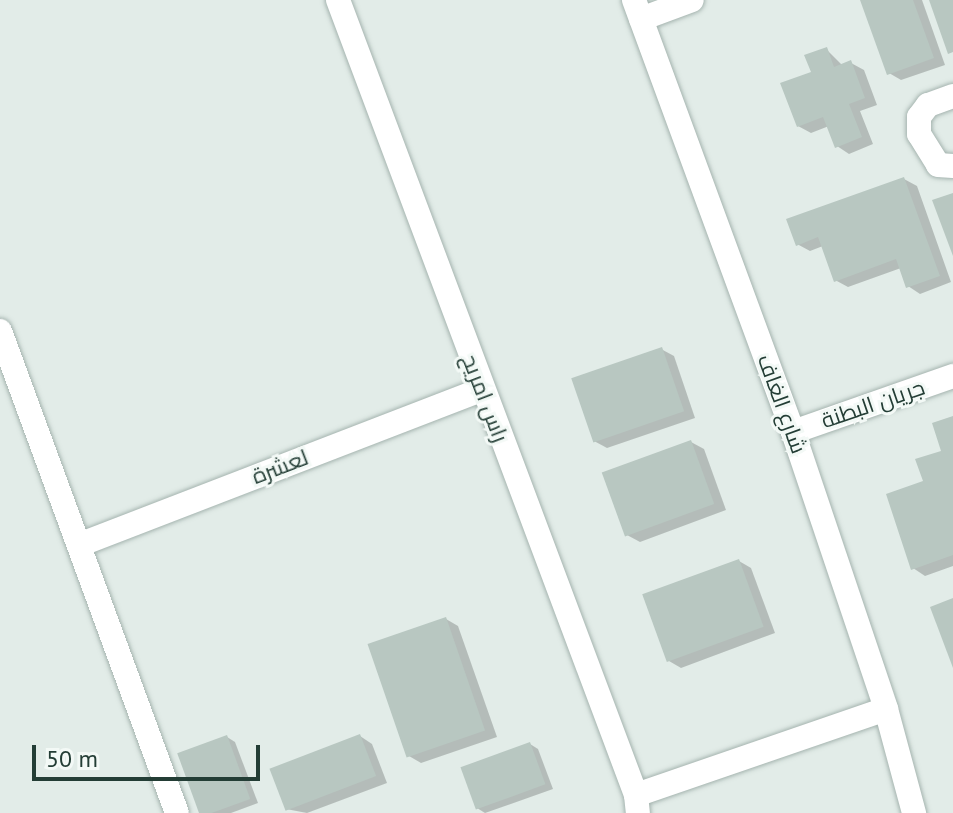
<!DOCTYPE html>
<meta charset="utf-8">
<style>
body{margin:0}
#map{position:relative;width:953px;height:813px;overflow:hidden;background:#e2ece8;font-family:"PT Sans",Cairo,sans-serif}
div>[style]{position:absolute}
.shadow>*{inset:0;background:#0003}
.building>*{inset:0;background:#b8c7c1;transform-origin:0 0}
.roads{filter:drop-shadow(0 0 2px #a5b4af) drop-shadow(0 0 2px #a5b4af)}
.minor>*{height:24px;margin:-12px;padding:0 12px;transform-origin:12px;border-radius:12px;background:#fff}
span{translate:-50% -50%;white-space:nowrap;text-align:center;line-height:1.15;-webkit-text-stroke:6px #f3f9f6;paint-order:stroke}
.street-label{font-size:22px;color:#233d35}
.scale{position:absolute;left:32px;top:745px;width:228px;height:36px;box-sizing:border-box;border:4px solid #233d35;border-top:0;padding-left:10px;font-size:24px;line-height:28px;white-space:nowrap;color:#233d35;-webkit-text-stroke:6px #f3f9f6;paint-order:stroke}
</style>
<div id="map">
<div class="shadow">
<i style="clip-path:polygon(862px 0,922px 0,945px 65px,901px 80px,889px 73px)"></i>
<i style="clip-path:polygon(826px 49px,843px 66px,851px 63px,864px 70px,877px 105px,860px 111px,873px 144px,849px 154px,837px 146px,829px 126px,811px 133px,798px 126px)"></i>
<i style="clip-path:polygon(904px 179px,917px 186px,951px 282px,920px 294px,908px 286px,901px 268px,848px 287px,835px 280px,823px 246px,810px 251px,797px 244px)"></i>
<i style="clip-path:polygon(661px 349px,674px 356px,695px 418px,607px 448px,594px 441px)"></i>
<i style="clip-path:polygon(953px 418px,953px 566px,925px 576px,913px 568px,925px 483px,943px 452px)"></i>
<i style="clip-path:polygon(691px 442px,704px 449px,726px 510px,640px 542px,627px 535px)"></i>
<i style="clip-path:polygon(739px 561px,751px 568px,775px 633px,681px 668px,669px 661px)"></i>
<i style="clip-path:polygon(446px 619px,458px 626px,497px 737px,421px 763px,409px 756px)"></i>
<i style="clip-path:polygon(360px 736px,372px 744px,387px 783px,307px 813px,286px 809px)"></i>
<i style="clip-path:polygon(227px 737px,235px 742px,258px 803px,231px 813px,201px 813px,179px 755px)"></i>
<i style="clip-path:polygon(530px 744px,538px 749px,553px 789px,485px 813px,477px 808px)"></i>
</div>
<div class="building">
<i style="clip-path:polygon(860px 0,913px 0,934px 58px,887px 75px)"></i>
<i style="clip-path:polygon(929px 0,953px 0,953px 52px,948px 54px)"></i>
<i style="clip-path:polygon(827px 47px,834px 67px,851px 60px,865px 98px,849px 104px,862px 137px,835px 148px,823px 117px,797px 127px,780px 83px,811px 72px,804px 55px)"></i>
<i style="clip-path:polygon(904px 177px,940px 276px,906px 288px,896px 259px,834px 282px,818px 237px,796px 246px,786px 219px)"></i>
<i style="clip-path:polygon(953px 193px,953px 256px,932px 200px)"></i>
<i style="left:662px;top:347px;width:68px;height:96px;rotate:71deg"></i>
<i style="clip-path:polygon(953px 416px,953px 555px,911px 570px,886px 494px,923px 481px,915px 459px,941px 451px,932px 423px)"></i>
<i style="left:691px;top:440px;width:68px;height:95px;rotate:70deg"></i>
<i style="left:739px;top:559px;width:72px;height:103px;rotate:70deg"></i>
<i style="clip-path:polygon(953px 598px,953px 668px,930px 607px)"></i>
<i style="left:446px;top:617px;width:120px;height:83px;rotate:71deg"></i>
<i style="left:360px;top:734px;width:45px;height:97px;rotate:69deg"></i>
<i style="left:227px;top:735px;width:68px;height:53px;rotate:70deg"></i>
<i style="left:530px;top:742px;width:45px;height:74px;rotate:70deg"></i>
</div>
<div class="roads">
<div class="minor">
<i style="left:338px;top:0;width:849px;rotate:69.45deg"></i>
<i style="left:636px;top:795px;width:18px;rotate:84deg"></i>
<i style="left:634px;top:0;width:460px;rotate:69.8deg"></i>
<i style="left:793px;top:432px;width:292px;rotate:71.4deg"></i>
<i style="left:886px;top:709px;width:108px;rotate:74.9deg"></i>
<i style="left:641px;top:19px;width:54px;rotate:-20.4deg"></i>
<i style="left:953px;top:96px;width:27px;rotate:160deg"></i>
<i style="left:928px;top:105px;width:15px;rotate:127deg"></i>
<i style="left:919px;top:117px;width:17px;rotate:90deg"></i>
<i style="left:919px;top:134px;width:36px;rotate:58deg"></i>
<i style="left:938px;top:165px;width:15px;rotate:4deg"></i>
<i style="left:0;top:331px;width:513px;rotate:69.84deg"></i>
<i style="left:793px;top:432px;width:170px;rotate:-19.3deg"></i>
<i style="left:79px;top:545px;width:431px;rotate:-21.1deg"></i>
<i style="left:636px;top:795px;width:264px;rotate:-19deg"></i>
</div>
</div>
<div class="street-label">
<span style="left:485px;top:398px;rotate:69deg">راس امريح</span>
<span style="left:782px;top:404px;rotate:70deg">شارع الغاف</span>
<span style="left:873px;top:404px;rotate:-19deg">جريان البطنة</span>
<span style="left:280px;top:467px;rotate:-21deg">لعشرة</span>
</div>
<div class="scale">50 m</div>
</div>
